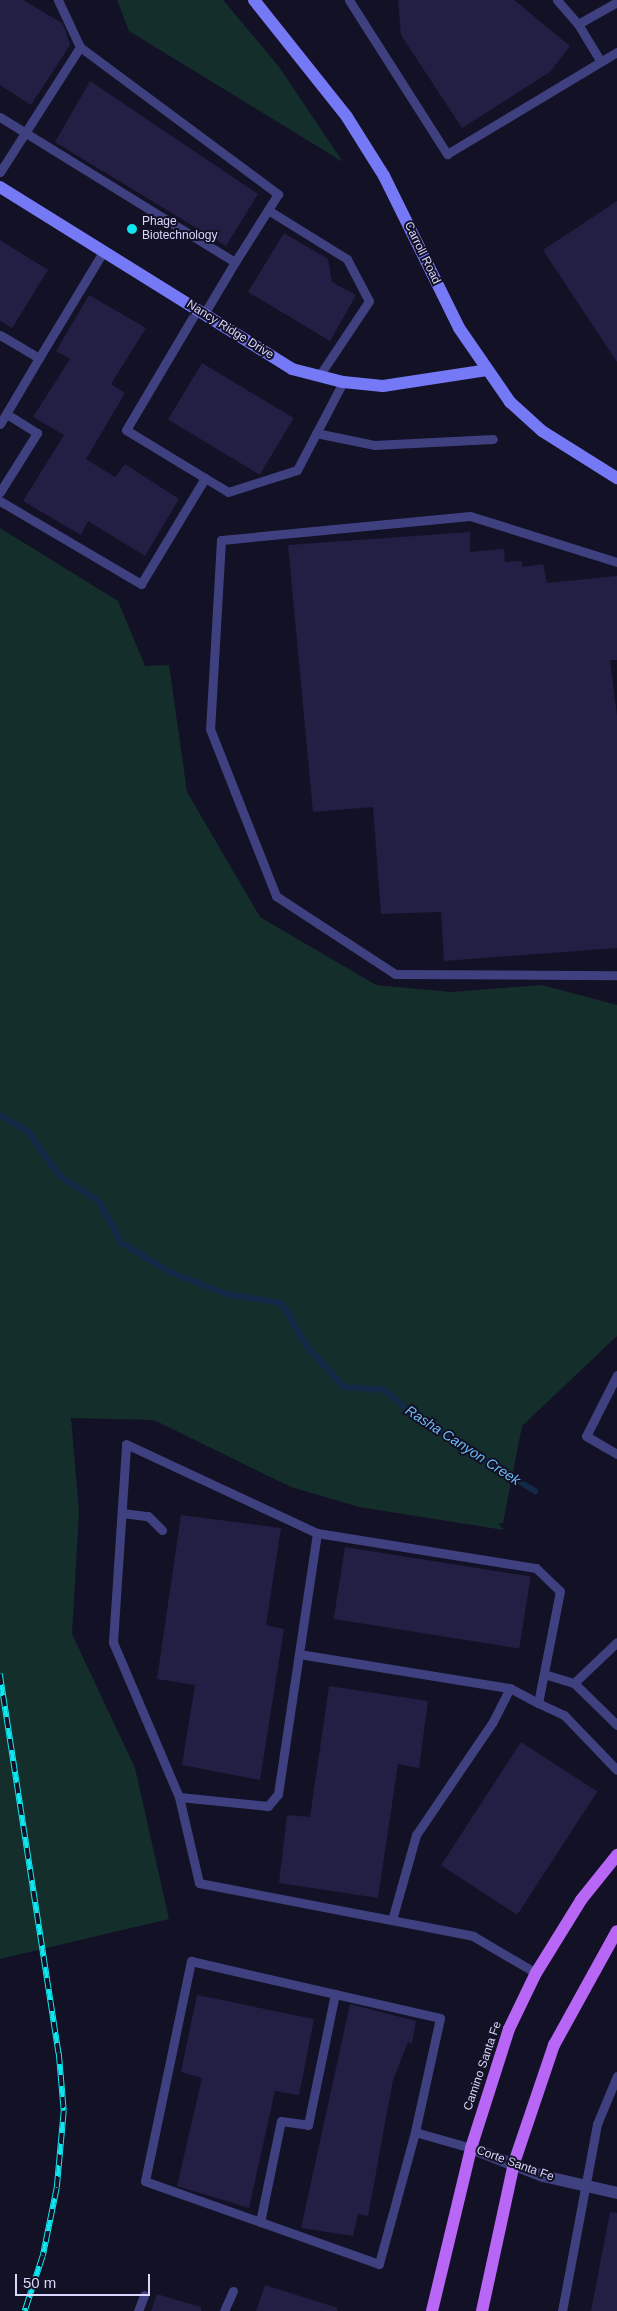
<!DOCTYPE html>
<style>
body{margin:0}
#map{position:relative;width:617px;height:2311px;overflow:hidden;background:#131125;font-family:Arial,sans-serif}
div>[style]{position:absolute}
.green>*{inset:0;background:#142e2c}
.stream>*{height:5.5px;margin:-2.75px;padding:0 2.75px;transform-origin:2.75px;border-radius:2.75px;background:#122948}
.building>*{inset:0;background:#231e44;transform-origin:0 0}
.lane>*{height:9px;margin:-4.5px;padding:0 4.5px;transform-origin:4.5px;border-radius:4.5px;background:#3f4080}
.street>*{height:12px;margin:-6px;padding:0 6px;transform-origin:6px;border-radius:6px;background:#3f4080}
.secondary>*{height:12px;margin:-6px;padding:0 6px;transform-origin:6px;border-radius:6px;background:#7579f6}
.primary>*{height:12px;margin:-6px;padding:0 6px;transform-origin:6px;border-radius:6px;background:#b766f5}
.rail>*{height:5.5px;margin-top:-2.75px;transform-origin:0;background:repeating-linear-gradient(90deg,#131125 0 11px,#10e6ef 0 22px);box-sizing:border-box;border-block:1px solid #10e6ef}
.dots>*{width:14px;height:14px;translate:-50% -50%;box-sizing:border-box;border:2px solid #131125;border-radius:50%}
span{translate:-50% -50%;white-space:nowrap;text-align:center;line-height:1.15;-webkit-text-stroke:4px #131125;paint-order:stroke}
.poi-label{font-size:12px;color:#d9d7fc}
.left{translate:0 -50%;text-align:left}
.street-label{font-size:12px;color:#d9d7fc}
.water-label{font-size:14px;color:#6cbef5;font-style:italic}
.scale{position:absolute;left:15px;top:2274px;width:135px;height:22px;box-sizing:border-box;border:2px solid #d9d7fc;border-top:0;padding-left:6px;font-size:15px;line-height:18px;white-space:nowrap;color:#d9d7fc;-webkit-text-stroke:4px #131125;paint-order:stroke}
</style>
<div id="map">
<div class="green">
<i style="clip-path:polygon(117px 0,223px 0,279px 67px,343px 162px,129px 31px)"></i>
<i style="clip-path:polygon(0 528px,118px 601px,145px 666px,169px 665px,187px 792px,260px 917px,376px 985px,451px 992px,542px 985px,617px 1005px,617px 1336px,522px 1426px,503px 1523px,498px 1523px,504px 1530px,359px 1507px,291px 1487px,154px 1420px,71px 1418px,79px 1513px,72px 1634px,135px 1768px,169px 1919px,0 1959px)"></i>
</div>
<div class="stream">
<i style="left:0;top:1115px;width:34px;rotate:30deg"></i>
<i style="left:29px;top:1132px;width:54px;rotate:54.8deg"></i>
<i style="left:60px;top:1176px;width:46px;rotate:32.7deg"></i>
<i style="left:99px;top:1201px;width:48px;rotate:61.3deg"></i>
<i style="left:122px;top:1243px;width:56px;rotate:31.1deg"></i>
<i style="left:170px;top:1272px;width:60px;rotate:21.4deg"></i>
<i style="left:226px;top:1294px;width:57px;rotate:9.1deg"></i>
<i style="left:282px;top:1303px;width:50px;rotate:59.8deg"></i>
<i style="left:307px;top:1346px;width:55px;rotate:47.9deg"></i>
<i style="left:344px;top:1387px;width:41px;rotate:4.2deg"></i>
<i style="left:385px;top:1390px;width:43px;rotate:41.2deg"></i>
<i style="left:417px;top:1418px;width:139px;rotate:31.7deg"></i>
</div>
<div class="building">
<i style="clip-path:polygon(0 0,23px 0,62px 23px,66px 32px,70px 45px,31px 105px,0 85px)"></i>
<i style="clip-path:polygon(398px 0,514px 0,570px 46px,550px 72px,462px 128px,401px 35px)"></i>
<i style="clip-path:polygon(90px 81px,258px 194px,226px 246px,55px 142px)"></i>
<i style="clip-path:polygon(617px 201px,617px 362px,543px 250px)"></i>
<i style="clip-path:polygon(284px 233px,328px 259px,332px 282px,356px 295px,330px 341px,248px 292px)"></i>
<i style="clip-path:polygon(0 240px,48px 270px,12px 328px,0 321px)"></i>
<i style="clip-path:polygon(89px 295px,146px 328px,111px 384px,125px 393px,86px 459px,115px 477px,125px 464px,179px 499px,145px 556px,88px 521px,81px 535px,23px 501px,64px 435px,33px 417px,70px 359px,56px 351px)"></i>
<i style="left:202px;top:363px;width:107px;height:66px;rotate:31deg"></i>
<i style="clip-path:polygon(470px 532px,470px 552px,504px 549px,505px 562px,522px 561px,522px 567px,543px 564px,547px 583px,617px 576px,617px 660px,610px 660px,617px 716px,617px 948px,444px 961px,441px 912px,381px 914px,373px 807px,313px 812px,288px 545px)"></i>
<i style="clip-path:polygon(181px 1515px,281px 1528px,266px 1625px,284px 1629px,260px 1780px,182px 1765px,195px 1685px,157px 1679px)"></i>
<i style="left:345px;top:1547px;width:188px;height:73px;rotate:9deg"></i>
<i style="clip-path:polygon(329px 1686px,428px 1701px,419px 1768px,398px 1764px,378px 1898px,279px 1883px,287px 1815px,310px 1817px)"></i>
<i style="left:521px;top:1742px;width:91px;height:147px;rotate:33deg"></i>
<i style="clip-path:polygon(197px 1995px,314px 2019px,299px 2095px,275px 2091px,249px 2208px,177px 2186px,202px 2078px,181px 2072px)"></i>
<i style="clip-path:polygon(350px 2004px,416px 2021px,412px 2043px,408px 2042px,393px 2080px,368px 2216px,358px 2214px,353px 2236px,301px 2228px)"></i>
<i style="clip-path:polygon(610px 2212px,617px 2213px,617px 2311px,591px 2311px)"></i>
<i style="clip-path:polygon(265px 2285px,338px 2308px,337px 2311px,256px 2311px)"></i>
<i style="clip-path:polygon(157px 2294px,201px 2307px,201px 2311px,151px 2311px)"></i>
</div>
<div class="lane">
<i style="left:349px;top:0;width:183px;rotate:57.5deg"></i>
<i style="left:447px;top:154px;width:198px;rotate:-31deg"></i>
<i style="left:557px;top:0;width:32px;rotate:49deg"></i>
<i style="left:578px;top:24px;width:45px;rotate:-29.4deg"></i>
<i style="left:578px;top:24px;width:44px;rotate:58.8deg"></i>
<i style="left:80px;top:47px;width:247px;rotate:36.6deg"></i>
<i style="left:278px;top:194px;width:80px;rotate:122.3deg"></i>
<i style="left:0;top:117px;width:276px;rotate:31.7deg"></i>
<i style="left:235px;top:262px;width:61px;rotate:120.8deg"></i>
<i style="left:0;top:172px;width:148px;rotate:-57.4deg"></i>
<i style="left:80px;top:47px;width:52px;rotate:-115.1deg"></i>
<i style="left:268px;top:210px;width:93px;rotate:31.8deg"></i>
<i style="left:347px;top:259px;width:47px;rotate:62.4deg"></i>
<i style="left:369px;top:301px;width:90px;rotate:123.7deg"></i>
<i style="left:0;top:335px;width:45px;rotate:30.5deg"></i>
<i style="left:39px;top:358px;width:124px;rotate:-58.9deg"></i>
<i style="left:0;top:424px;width:77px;rotate:-59.4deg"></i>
<i style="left:316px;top:433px;width:59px;rotate:11.7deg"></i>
<i style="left:374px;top:445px;width:119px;rotate:-2.9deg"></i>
<i style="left:205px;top:478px;width:27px;rotate:31deg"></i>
<i style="left:228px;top:492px;width:72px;rotate:-17.7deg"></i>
<i style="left:297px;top:470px;width:99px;rotate:-62.4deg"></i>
<i style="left:0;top:492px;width:70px;rotate:-57.9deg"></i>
<i style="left:37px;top:433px;width:36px;rotate:-148deg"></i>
<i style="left:0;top:501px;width:164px;rotate:30.5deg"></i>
<i style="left:141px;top:584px;width:124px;rotate:-58.9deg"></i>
<i style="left:205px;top:478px;width:92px;rotate:-148.7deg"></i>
<i style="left:126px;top:430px;width:139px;rotate:-59.4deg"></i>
<i style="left:617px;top:562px;width:154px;rotate:-162.6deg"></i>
<i style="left:470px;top:516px;width:250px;rotate:174.5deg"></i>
<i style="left:221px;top:540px;width:189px;rotate:93.3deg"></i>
<i style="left:210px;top:729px;width:180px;rotate:68.4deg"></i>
<i style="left:276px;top:896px;width:142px;rotate:33.2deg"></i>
<i style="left:395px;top:974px;width:222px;rotate:0.3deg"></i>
<i style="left:617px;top:1375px;width:68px;rotate:116.9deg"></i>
<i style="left:586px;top:1436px;width:36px;rotate:30deg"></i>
<i style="left:122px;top:1513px;width:26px;rotate:7deg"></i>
<i style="left:148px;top:1516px;width:20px;rotate:45deg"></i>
<i style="left:317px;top:1533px;width:222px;rotate:9.1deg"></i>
<i style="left:536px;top:1568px;width:33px;rotate:44deg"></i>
<i style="left:560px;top:1591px;width:114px;rotate:101.1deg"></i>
<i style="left:538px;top:1703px;width:32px;rotate:-152deg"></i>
<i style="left:510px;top:1688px;width:39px;rotate:117deg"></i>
<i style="left:492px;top:1723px;width:135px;rotate:124.2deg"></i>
<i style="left:416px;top:1835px;width:88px;rotate:105.8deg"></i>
<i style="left:299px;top:1654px;width:214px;rotate:9.2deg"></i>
<i style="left:544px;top:1674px;width:31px;rotate:17deg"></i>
<i style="left:574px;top:1683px;width:59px;rotate:-43.6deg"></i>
<i style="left:574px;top:1683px;width:60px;rotate:44.3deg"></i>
<i style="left:538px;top:1703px;width:29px;rotate:25deg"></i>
<i style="left:564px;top:1715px;width:76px;rotate:46.1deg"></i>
<i style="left:179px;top:1797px;width:168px;rotate:-113.1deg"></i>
<i style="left:113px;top:1642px;width:198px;rotate:-86.2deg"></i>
<i style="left:126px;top:1444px;width:211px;rotate:25deg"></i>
<i style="left:317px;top:1533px;width:264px;rotate:98.5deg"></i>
<i style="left:278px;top:1794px;width:16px;rotate:130deg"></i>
<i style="left:268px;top:1806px;width:89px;rotate:-174.2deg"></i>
<i style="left:179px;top:1797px;width:88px;rotate:76.9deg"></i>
<i style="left:199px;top:1883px;width:279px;rotate:10.9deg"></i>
<i style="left:473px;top:1936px;width:73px;rotate:30.4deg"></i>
<i style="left:415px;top:2132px;width:137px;rotate:105.3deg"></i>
<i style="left:379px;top:2264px;width:248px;rotate:-160.5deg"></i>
<i style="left:145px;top:2181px;width:225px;rotate:-78.2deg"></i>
<i style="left:191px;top:1961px;width:255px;rotate:12.9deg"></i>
<i style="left:440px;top:2018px;width:117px;rotate:102.4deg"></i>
<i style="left:415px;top:2132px;width:58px;rotate:15.9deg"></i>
<i style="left:260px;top:2222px;width:103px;rotate:-78.3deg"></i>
<i style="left:281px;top:2121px;width:27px;rotate:8deg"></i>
<i style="left:308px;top:2125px;width:134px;rotate:-78.4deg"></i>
<i style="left:138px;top:2311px;width:17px;rotate:-69deg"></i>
<i style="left:224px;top:2311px;width:22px;rotate:-66deg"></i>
<i style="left:562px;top:2311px;width:190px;rotate:-79.4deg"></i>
<i style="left:597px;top:2124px;width:52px;rotate:-67.4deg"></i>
</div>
<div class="street">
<i style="left:471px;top:2148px;width:77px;rotate:21.3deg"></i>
<i style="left:543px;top:2176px;width:76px;rotate:12.9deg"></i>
</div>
<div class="secondary">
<i style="left:254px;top:0;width:149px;rotate:51.5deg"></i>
<i style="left:347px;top:117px;width:70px;rotate:57.9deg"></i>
<i style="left:384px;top:176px;width:169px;rotate:63.7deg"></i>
<i style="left:459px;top:328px;width:90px;rotate:55.4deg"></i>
<i style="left:510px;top:402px;width:43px;rotate:42.2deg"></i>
<i style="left:542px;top:431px;width:89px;rotate:32.1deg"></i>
<i style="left:0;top:187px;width:344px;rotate:31.9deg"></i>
<i style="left:292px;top:369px;width:53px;rotate:14.3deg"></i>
<i style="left:343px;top:382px;width:40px;rotate:5.7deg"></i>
<i style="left:383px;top:386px;width:105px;rotate:-8.7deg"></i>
</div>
<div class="primary">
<i style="left:432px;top:2311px;width:168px;rotate:-76.5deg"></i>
<i style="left:471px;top:2148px;width:125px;rotate:-72.3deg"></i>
<i style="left:509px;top:2029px;width:62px;rotate:-64.3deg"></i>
<i style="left:536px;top:1973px;width:86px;rotate:-58.3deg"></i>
<i style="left:581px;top:1900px;width:58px;rotate:-51.3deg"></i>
<i style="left:482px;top:2311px;width:151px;rotate:-77.8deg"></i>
<i style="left:514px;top:2163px;width:125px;rotate:-71.3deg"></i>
<i style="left:554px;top:2045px;width:130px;rotate:-61.1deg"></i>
</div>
<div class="rail">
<i style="left:0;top:1674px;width:384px;rotate:81.2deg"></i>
<i style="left:59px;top:2053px;width:58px;rotate:85.1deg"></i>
<i style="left:64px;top:2111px;width:77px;rotate:95.2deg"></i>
<i style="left:57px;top:2188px;width:69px;rotate:101.6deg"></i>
<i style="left:43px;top:2256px;width:58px;rotate:108.1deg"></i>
</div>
<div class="dots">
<i style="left:132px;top:229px;background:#10e6ef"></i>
</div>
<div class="poi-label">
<span class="left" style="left:142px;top:229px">Phage<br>Biotechnology</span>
</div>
<div class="street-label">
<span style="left:422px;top:253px;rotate:64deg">Carroll Road</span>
<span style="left:230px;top:330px;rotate:32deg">Nancy Ridge Drive</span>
<span style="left:483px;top:2066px;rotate:-71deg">Camino Santa Fe</span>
<span style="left:515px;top:2164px;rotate:20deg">Corte Santa Fe</span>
</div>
<div class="water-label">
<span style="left:463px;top:1445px;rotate:33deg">Rasha Canyon Creek</span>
</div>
<div class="scale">50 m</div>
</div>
